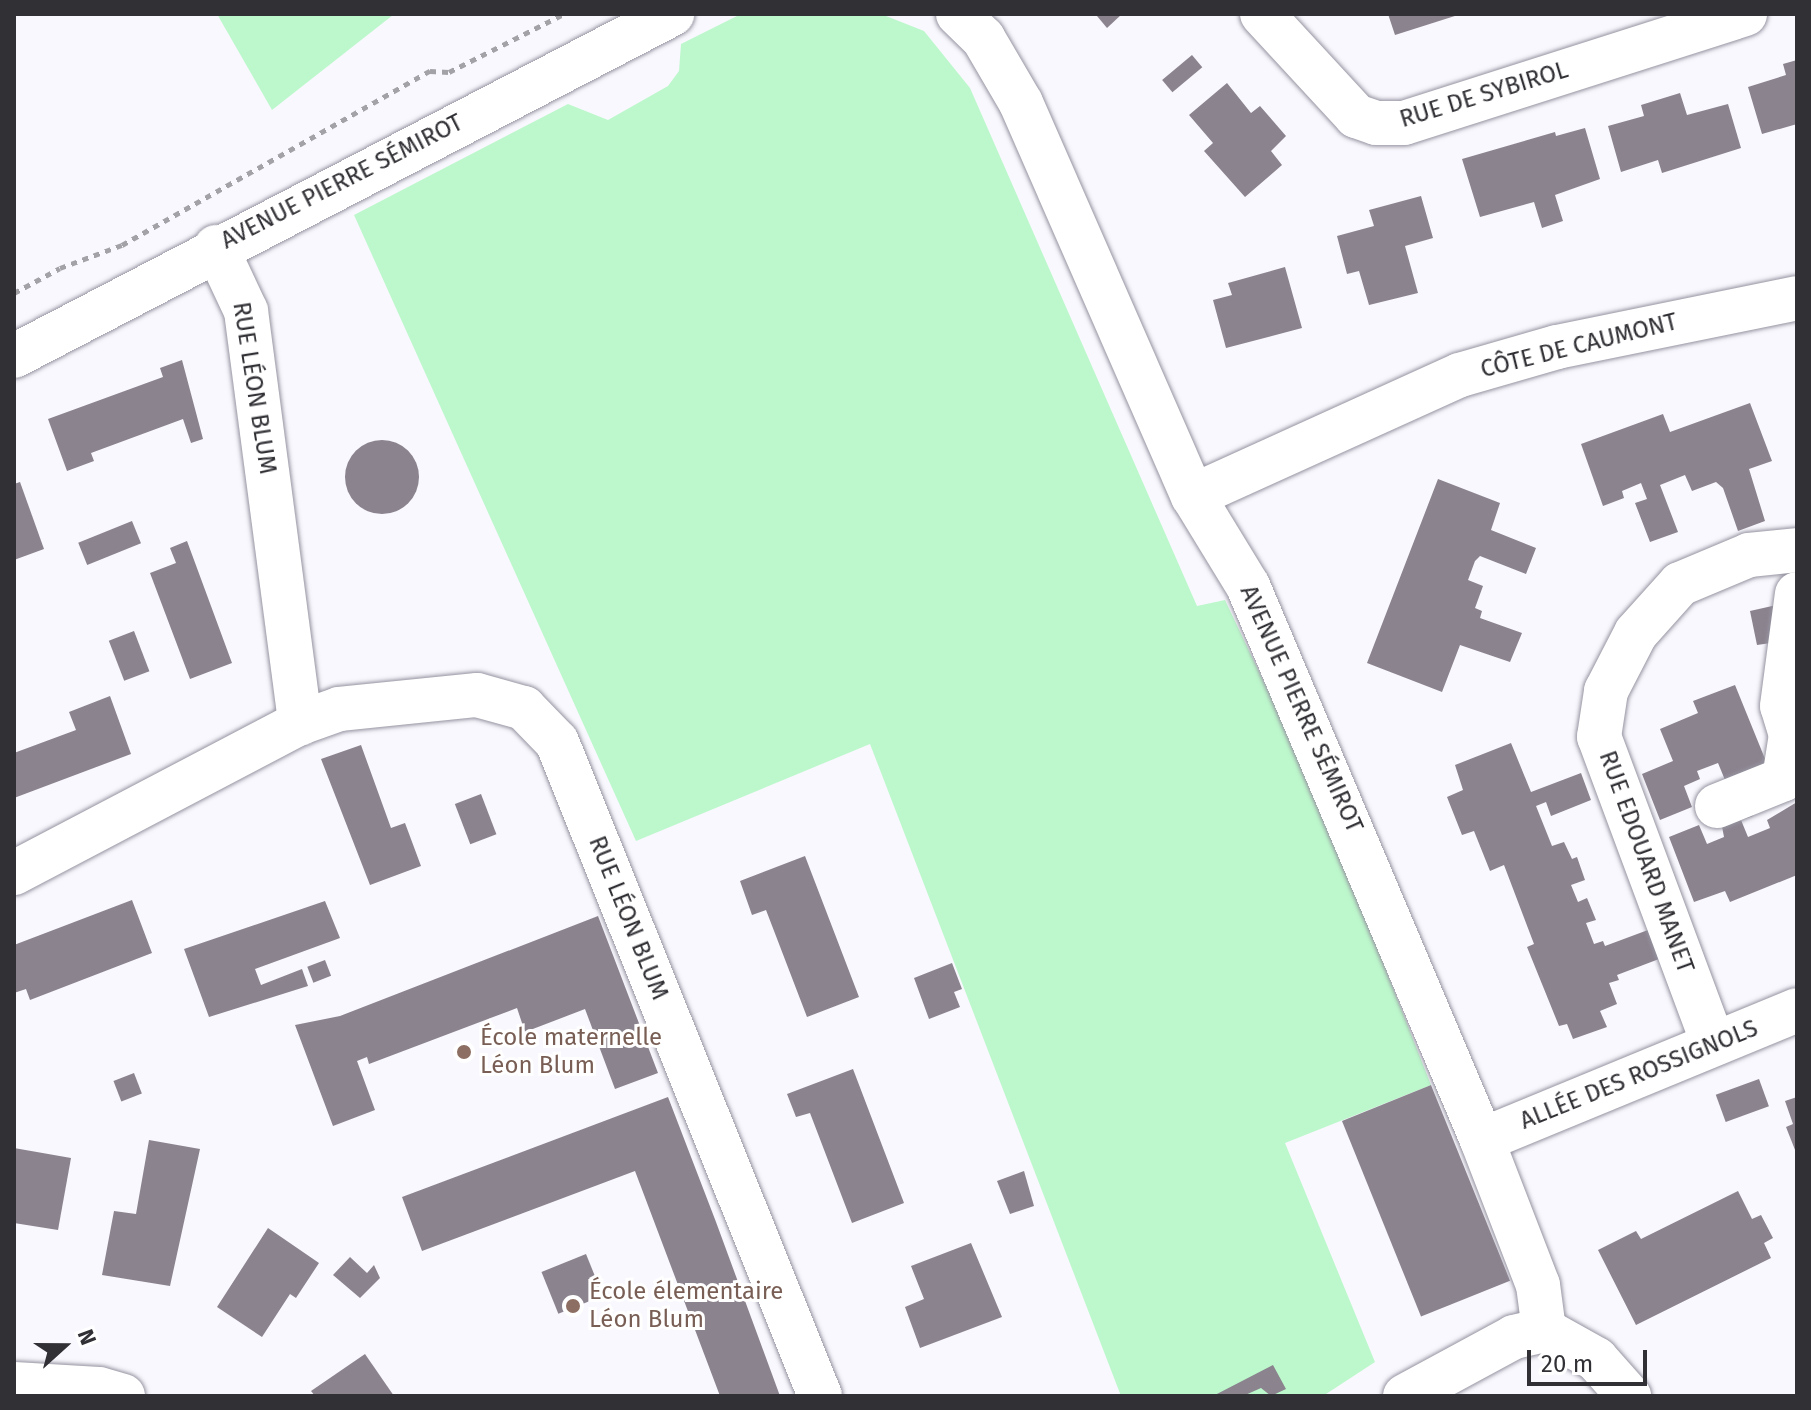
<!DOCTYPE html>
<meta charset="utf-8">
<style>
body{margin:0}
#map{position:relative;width:1811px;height:1410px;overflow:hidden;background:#f9f8fe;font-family:"Fira Sans",sans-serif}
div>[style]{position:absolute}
.green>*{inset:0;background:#bdf8cc}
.building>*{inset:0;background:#8b838e;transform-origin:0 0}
.round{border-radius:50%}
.path>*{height:5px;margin-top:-2.5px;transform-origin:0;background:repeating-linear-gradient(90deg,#a3a2a7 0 6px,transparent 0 12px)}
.roads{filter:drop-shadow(0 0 2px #9593a0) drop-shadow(0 0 2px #9593a0)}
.street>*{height:44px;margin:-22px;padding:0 22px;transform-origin:22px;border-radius:22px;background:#fff}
.secondary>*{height:44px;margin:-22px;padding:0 22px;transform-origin:22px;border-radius:22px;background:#fff}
.dots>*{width:22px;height:22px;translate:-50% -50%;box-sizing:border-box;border:4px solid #fff;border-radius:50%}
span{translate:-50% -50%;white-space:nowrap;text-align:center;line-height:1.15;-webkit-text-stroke:6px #fff;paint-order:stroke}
.street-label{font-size:24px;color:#313035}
.education-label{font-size:24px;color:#785e54}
.left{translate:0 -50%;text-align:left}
.frame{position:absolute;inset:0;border:16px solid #313035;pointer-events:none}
.north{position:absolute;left:24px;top:1306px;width:80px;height:80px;-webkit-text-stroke:6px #fff;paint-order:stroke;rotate:69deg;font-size:22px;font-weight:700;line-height:32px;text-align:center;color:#313035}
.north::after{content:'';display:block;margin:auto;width:28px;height:36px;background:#313035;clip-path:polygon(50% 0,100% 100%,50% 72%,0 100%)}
.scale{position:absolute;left:1527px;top:1350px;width:120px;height:36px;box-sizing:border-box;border:4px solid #313035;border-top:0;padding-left:10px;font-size:24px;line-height:28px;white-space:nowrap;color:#313035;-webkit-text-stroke:6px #fff;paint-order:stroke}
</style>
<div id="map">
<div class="green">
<i style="clip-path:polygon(217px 14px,392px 14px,393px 15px,272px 110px)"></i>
<i style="clip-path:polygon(741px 14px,881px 14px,924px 31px,970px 88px,1197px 606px,1225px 600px,1318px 796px,1431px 1085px,1285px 1143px,1375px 1362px,1323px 1396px,1121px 1396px,870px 744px,636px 841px,354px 215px,568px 104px,608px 120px,668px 86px,679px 71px,681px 44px)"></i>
</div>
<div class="building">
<i style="clip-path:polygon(1122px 14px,1107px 28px,1097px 16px,1099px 14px)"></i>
<i style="clip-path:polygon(1388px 14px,1458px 14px,1458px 15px,1395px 35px)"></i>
<i style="left:1192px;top:55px;width:16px;height:39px;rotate:50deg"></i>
<i style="clip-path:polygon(1797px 60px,1797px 124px,1762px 134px,1748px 87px,1786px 75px,1783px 64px)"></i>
<i style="clip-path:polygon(1227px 83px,1251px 113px,1260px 106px,1286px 136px,1271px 151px,1282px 165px,1245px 197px,1204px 151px,1213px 143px,1189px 115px)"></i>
<i style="clip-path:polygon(1680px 93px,1687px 115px,1728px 104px,1741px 148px,1662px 173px,1658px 160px,1621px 172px,1608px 126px,1644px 116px,1641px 105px)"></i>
<i style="clip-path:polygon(1585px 128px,1600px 179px,1555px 195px,1563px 221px,1542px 228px,1534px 202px,1480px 217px,1462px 159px,1555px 132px,1556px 136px)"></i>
<i style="clip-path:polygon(1421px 196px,1433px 238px,1405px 246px,1418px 293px,1369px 305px,1359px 271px,1347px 274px,1337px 236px,1374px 226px,1369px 210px)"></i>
<i style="clip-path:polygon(1285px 267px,1302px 328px,1226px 348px,1213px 300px,1232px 295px,1228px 283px)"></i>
<i style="clip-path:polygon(182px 360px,203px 439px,191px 443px,183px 419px,91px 453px,94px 461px,67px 471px,48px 419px,163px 377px,160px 368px)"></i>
<i style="clip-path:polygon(1750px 403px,1772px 461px,1749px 469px,1765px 521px,1738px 531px,1723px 488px,1716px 482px,1692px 491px,1685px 475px,1660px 485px,1678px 532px,1650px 542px,1635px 503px,1647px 499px,1641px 483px,1622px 491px,1624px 498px,1603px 506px,1581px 444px,1663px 414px,1670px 432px)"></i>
<i class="round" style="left:345px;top:440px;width:74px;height:74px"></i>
<i style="clip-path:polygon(1438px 479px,1500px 503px,1491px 530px,1536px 548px,1526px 574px,1480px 556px,1475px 561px,1468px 580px,1483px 586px,1475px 608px,1482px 611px,1480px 618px,1522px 633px,1510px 662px,1460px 645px,1442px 692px,1367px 663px)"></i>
<i style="clip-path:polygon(20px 482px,44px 549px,14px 560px,14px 484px)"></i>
<i style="left:132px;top:521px;width:24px;height:58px;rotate:68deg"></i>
<i style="clip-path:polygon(187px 541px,232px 663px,190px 679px,150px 573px,176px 563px,170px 548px)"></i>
<i style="clip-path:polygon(1781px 604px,1778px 642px,1757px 645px,1750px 611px)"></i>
<i style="left:134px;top:631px;width:43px;height:27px;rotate:69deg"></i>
<i style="clip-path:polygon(1735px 685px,1772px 776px,1725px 780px,1718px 763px,1697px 771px,1700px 779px,1684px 786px,1692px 807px,1660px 820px,1642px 774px,1673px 761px,1660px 729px,1698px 713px,1693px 701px)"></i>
<i style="clip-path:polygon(110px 696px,131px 754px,14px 798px,14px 753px,76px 730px,69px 712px)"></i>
<i style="clip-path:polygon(1511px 743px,1531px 792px,1581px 773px,1591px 800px,1551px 816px,1546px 802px,1536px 806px,1552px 846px,1564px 842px,1572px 859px,1577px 857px,1585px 880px,1571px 885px,1578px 902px,1587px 898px,1596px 920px,1586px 923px,1594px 944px,1603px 941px,1605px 946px,1648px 930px,1659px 959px,1617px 975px,1619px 980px,1609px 983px,1617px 1004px,1600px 1011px,1607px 1027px,1573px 1039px,1567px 1024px,1559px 1026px,1527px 947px,1534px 944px,1504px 865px,1490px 871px,1474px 831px,1462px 835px,1447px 797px,1463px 790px,1455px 765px)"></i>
<i style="clip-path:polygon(361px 745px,391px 828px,405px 823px,421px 866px,370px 885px,321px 759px)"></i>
<i style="left:481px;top:794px;width:43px;height:28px;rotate:69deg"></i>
<i style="clip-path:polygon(1797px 802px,1797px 875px,1730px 902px,1725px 891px,1694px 902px,1669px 837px,1699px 825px,1707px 844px,1724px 837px,1720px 816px,1749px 804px,1753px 816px,1741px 820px,1748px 837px,1770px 828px,1767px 820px)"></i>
<i style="clip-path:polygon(805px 856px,859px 997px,807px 1017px,766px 910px,752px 915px,740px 881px)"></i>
<i style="clip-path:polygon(132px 900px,152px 953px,30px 1000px,26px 989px,14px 993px,14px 945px)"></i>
<i style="clip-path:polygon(325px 901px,340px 938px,255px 969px,261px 985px,302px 969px,308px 986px,209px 1017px,184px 949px)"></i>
<i style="clip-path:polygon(598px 916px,658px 1073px,615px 1089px,585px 1009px,525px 1032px,517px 1008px,369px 1064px,367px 1057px,357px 1061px,375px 1110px,333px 1126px,295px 1025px,340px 1016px)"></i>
<i style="left:325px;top:960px;width:17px;height:19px;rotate:69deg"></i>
<i style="clip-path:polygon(952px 963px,962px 989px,954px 992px,960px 1007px,929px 1019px,914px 978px)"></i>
<i style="clip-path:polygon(853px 1069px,904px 1203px,852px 1223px,810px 1113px,796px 1117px,787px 1094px)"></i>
<i style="left:134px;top:1073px;width:22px;height:22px;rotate:69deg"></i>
<i style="left:1759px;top:1079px;width:29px;height:46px;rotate:70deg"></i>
<i style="left:1431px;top:1085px;width:211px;height:96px;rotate:68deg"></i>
<i style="clip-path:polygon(668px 1097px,716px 1222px,780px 1396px,720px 1396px,635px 1171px,422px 1251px,402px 1197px)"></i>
<i style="clip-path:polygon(1797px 1097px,1797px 1155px,1786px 1127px,1793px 1124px,1785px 1101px)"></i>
<i style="clip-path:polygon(149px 1140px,200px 1149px,170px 1286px,102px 1275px,114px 1211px,136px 1214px)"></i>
<i style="clip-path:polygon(14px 1148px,71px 1158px,58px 1230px,14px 1223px)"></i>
<i style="clip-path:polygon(1024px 1171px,1034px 1206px,1010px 1214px,997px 1181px)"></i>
<i style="clip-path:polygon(1738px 1191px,1752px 1219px,1761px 1215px,1773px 1238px,1764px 1243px,1771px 1258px,1636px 1325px,1598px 1250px,1636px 1231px,1641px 1239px)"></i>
<i style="clip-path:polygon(268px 1228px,319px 1263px,296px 1298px,290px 1294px,262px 1337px,217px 1307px)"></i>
<i style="clip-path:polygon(971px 1243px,1002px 1317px,920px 1348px,905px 1307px,924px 1299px,911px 1266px)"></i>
<i style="left:586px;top:1254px;width:45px;height:48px;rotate:68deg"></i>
<i style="clip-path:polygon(350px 1257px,367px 1273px,374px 1265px,380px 1278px,360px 1298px,333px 1275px)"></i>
<i style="clip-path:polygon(365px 1354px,394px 1396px,315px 1396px,311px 1391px)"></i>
<i style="clip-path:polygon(1273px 1365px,1286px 1389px,1271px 1396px,1261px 1388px,1243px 1396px,1213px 1396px)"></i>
</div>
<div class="path">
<i style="left:14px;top:293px;width:52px;rotate:-28.5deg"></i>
<i style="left:60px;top:268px;width:66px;rotate:-20.4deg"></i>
<i style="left:122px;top:245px;width:354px;rotate:-29.5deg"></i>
<i style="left:430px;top:71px;width:19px;rotate:3deg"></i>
<i style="left:449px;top:72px;width:129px;rotate:-26.8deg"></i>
</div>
<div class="roads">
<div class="street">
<i style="left:958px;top:14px;width:35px;rotate:44deg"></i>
<i style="left:983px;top:38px;width:75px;rotate:59.7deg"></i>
<i style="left:1021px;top:103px;width:429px;rotate:66.4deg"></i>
<i style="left:1193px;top:496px;width:105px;rotate:58.6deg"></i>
<i style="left:1248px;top:586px;width:601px;rotate:67.1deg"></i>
<i style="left:1482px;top:1140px;width:155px;rotate:68.9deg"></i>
<i style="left:1538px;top:1285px;width:45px;rotate:82.4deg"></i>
<i style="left:1262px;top:14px;width:139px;rotate:47.3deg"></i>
<i style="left:1356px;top:116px;width:21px;rotate:19deg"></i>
<i style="left:1376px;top:123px;width:28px"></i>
<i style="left:1404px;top:123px;width:358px;rotate:-17.7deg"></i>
<i style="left:216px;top:247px;width:71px;rotate:64.9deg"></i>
<i style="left:246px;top:311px;width:416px;rotate:82.5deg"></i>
<i style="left:14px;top:356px;width:742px;rotate:-27.46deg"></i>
<i style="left:1193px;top:496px;width:293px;rotate:-24.4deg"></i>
<i style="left:1460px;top:375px;width:101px;rotate:-16.1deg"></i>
<i style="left:1557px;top:347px;width:245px;rotate:-11.5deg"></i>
<i style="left:1717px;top:806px;width:72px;rotate:-21.9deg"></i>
<i style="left:1784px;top:779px;width:45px;rotate:-81deg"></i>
<i style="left:1791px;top:735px;width:30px;rotate:-107deg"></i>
<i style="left:1782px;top:706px;width:113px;rotate:-82.4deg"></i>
<i style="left:14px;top:873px;width:323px;rotate:-27.7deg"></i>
<i style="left:300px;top:723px;width:41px;rotate:-19.7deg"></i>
<i style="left:339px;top:709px;width:139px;rotate:-5.8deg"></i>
<i style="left:477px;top:695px;width:49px;rotate:15.5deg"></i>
<i style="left:524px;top:708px;width:47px;rotate:45.9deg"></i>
<i style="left:557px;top:742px;width:705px;rotate:68.09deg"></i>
<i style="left:1713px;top:1043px;width:327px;rotate:-110.4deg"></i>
<i style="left:1599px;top:737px;width:47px;rotate:-81.3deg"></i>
<i style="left:1606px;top:691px;width:65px;rotate:-62.7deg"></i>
<i style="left:1636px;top:633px;width:66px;rotate:-48.1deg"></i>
<i style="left:1680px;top:584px;width:75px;rotate:-22.8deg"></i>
<i style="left:1749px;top:555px;width:48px;rotate:-5.9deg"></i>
<i style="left:1482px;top:1140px;width:341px;rotate:-22.4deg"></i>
<i style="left:14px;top:1384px;width:85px;rotate:3.4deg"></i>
<i style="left:99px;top:1389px;width:25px;rotate:16deg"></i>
</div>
<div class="secondary">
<i style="left:1405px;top:1396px;width:124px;rotate:-28.4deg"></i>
<i style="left:1514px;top:1337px;width:31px;rotate:-13deg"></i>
<i style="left:1544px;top:1330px;width:60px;rotate:29.1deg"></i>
<i style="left:1596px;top:1359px;width:50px;rotate:48.3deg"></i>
</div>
</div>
<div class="dots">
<i style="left:464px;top:1052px;background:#8d6e63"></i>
<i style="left:573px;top:1306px;background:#8d6e63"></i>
</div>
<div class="street-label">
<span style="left:1484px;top:95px;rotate:-17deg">RUE DE SYBIROL</span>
<span style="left:342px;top:182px;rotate:-27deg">AVENUE PIERRE SÉMIROT</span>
<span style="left:1579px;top:346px;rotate:-14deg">CÔTE DE CAUMONT</span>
<span style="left:254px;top:388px;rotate:81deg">RUE LÉON BLUM</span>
<span style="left:1301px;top:709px;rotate:66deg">AVENUE PIERRE SÉMIROT</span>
<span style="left:1646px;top:862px;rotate:70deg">RUE EDOUARD MANET</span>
<span style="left:628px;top:918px;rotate:68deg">RUE LÉON BLUM</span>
<span style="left:1639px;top:1075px;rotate:-22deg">ALLÉE DES ROSSIGNOLS</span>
</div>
<div class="education-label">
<span class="left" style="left:480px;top:1052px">École maternelle<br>Léon Blum</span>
<span class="left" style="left:589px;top:1306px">École élementaire<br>Léon Blum</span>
</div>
<div class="frame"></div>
<div class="north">N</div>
<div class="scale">20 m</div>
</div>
